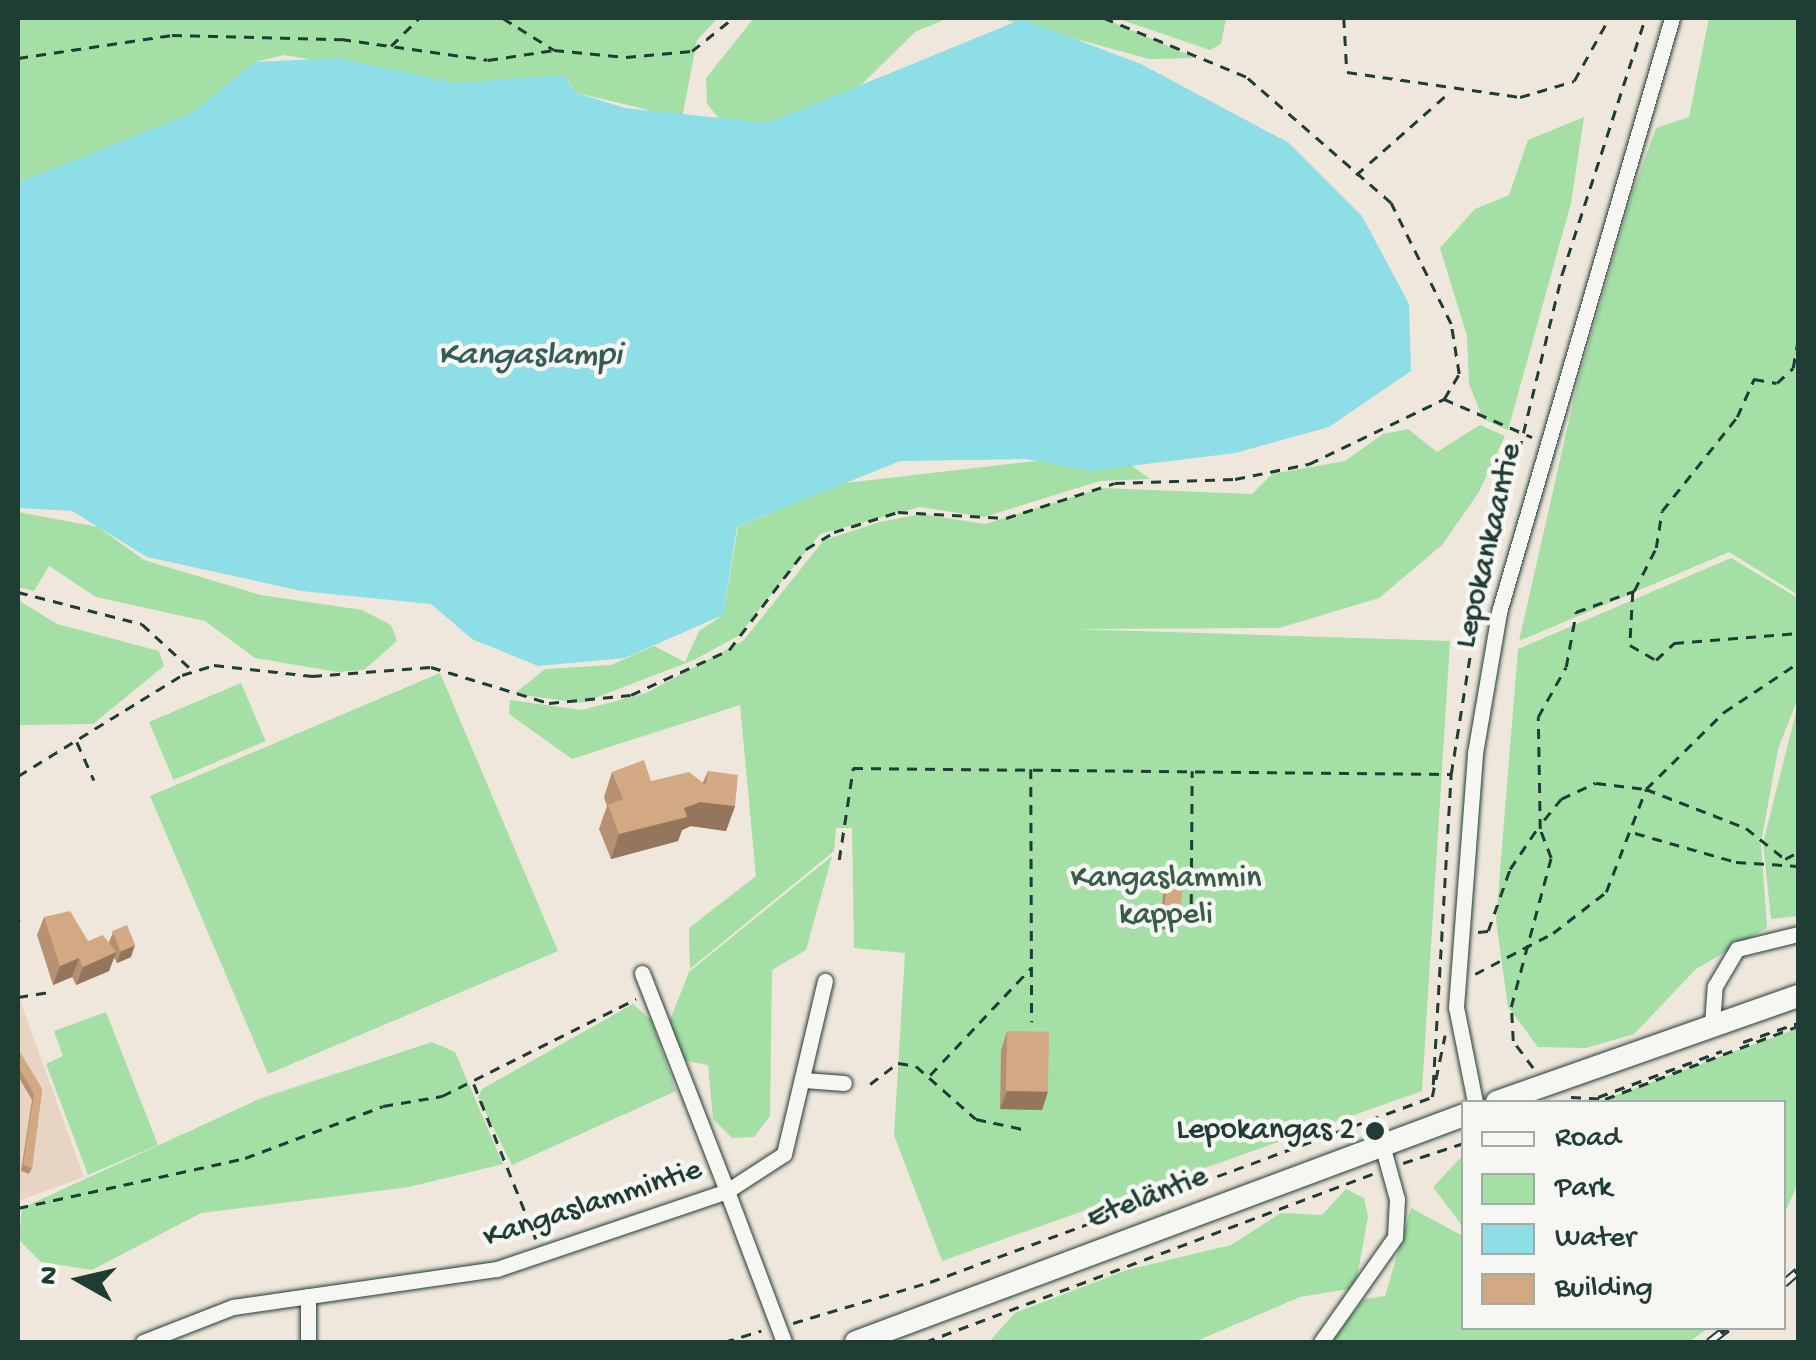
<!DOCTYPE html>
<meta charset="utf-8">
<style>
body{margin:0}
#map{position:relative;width:1816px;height:1360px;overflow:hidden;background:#efe7dc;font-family:"Gochi Hand",sans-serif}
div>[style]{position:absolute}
.built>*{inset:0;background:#e7d4c2}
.green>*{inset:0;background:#a4dfa5;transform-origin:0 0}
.water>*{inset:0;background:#8ddee7}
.path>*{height:2.5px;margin-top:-1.25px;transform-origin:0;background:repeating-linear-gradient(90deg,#1f3d34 0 10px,transparent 0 18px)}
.roads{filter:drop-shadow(0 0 2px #1f3d34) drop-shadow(0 0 2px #1f3d34)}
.street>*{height:15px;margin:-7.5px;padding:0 7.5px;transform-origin:7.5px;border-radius:7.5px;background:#f6f6f2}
.secondary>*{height:22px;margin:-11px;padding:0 11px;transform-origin:11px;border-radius:11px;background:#f6f6f2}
.rail>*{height:9px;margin-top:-4.5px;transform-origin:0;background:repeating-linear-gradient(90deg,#f6f6f2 0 15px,#1f3d34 0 30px);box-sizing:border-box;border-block:2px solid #1f3d34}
.wall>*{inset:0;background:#b59172}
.shaded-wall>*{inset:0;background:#94765c}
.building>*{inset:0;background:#d3a984;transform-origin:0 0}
.dots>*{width:28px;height:28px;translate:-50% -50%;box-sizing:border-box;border:5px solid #f6f6f2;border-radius:50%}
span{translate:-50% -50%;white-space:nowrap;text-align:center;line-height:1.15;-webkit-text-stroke:9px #f6f6f2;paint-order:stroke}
.street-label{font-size:32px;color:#1f3d34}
.park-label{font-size:32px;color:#3a5d4b}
.poi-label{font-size:32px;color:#1f3d34}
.right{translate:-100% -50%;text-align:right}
.water-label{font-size:35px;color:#355d58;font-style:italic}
.frame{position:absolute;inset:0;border:20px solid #1f3d34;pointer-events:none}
.legend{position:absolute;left:1461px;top:1100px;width:325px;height:230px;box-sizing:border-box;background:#f6f6f2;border:2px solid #a0aca6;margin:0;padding:12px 18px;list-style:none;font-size:30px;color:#1f3d34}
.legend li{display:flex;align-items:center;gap:20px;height:50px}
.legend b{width:50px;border:2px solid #a0aca6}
.north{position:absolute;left:30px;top:1230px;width:100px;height:100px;-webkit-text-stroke:8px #f6f6f2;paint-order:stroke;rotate:278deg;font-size:28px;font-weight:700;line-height:40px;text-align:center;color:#1f3d34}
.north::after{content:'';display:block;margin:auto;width:35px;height:45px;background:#1f3d34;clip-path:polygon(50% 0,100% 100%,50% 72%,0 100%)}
</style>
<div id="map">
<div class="built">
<i style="clip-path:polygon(18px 995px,84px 1177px,18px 1201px)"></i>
</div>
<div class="green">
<i style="clip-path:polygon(18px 18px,718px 18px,697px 40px,682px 118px,577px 93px,566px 78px,456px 83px,284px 55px,255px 62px,192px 113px,18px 183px)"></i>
<i style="clip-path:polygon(754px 18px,948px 18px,915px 32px,861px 85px,768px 123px,722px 122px,707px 104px,706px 78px)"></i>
<i style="clip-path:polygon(999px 18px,1103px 18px,1196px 58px,1149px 59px)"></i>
<i style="clip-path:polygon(1116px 18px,1226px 18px,1221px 44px,1210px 50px)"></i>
<i style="clip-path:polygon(1709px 18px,1798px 18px,1798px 595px,1729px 552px,1519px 641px,1577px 385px,1632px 194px,1656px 128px,1689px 117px)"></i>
<i style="clip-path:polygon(1584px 117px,1571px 203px,1508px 430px,1483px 419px,1469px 384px,1467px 336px,1440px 248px,1475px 209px,1509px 195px,1528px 140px)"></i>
<i style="clip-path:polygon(1480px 425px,1505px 436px,1479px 492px,1442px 545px,1379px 598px,1279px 628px,1073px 629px,1450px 641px,1422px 1091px,942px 1261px,894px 1135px,905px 953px,854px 948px,852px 828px,836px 828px,834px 851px,690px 969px,689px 928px,756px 876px,740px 705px,572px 759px,509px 714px,510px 700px,582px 710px,646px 693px,743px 641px,824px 540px,880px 522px,921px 514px,985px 524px,1102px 488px,1252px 494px,1272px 474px,1345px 461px,1383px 434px,1408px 429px,1437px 452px)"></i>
<i style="clip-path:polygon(1113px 452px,1150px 479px,1100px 481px,984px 517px,920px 507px,820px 534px,738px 636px,694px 660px,582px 703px,514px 694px,545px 669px,611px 665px,654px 646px,685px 662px,699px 631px,723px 615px,738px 527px,845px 483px)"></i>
<i style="clip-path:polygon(18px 512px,98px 527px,144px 560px,261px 595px,362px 610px,391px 625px,397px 641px,364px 670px,338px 672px,255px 658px,205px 621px,96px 597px,49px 566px,34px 591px,18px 587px)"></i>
<i style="clip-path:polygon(1731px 558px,1798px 598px,1798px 698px,1778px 749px,1761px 843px,1767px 928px,1696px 969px,1634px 1034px,1586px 1048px,1538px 1047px,1508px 1007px,1496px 921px,1518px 649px)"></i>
<i style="clip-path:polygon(18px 600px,57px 624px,159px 651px,164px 666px,93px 724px,18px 725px)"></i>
<i style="left:440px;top:673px;width:302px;height:315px;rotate:67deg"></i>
<i style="left:241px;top:683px;width:63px;height:100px;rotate:67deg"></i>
<i style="clip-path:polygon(1798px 704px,1798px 916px,1771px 919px,1763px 843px)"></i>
<i style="clip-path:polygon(832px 856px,806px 950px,772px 970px,770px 1116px,754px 1137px,732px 1138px,713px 1119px,708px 1065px,682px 1060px,668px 1025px,689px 972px)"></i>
<i style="clip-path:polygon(633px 1004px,651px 1020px,676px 1091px,512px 1165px,478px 1097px,482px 1089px)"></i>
<i style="clip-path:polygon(106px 1012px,158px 1145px,88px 1175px,46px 1064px,63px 1056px,54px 1031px)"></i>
<i style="clip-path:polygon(1798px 1028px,1798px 1183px,1784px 1215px,1784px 1102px,1598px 1102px)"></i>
<i style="clip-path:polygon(432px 1042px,455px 1052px,503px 1164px,409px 1187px,201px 1213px,92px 1270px,41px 1262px,19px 1240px,22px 1208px,259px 1099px)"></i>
<i style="clip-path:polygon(1463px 1155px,1463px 1227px,1433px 1187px)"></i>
<i style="clip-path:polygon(1346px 1189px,1364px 1198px,1368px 1217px,1355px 1288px,1300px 1297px,1194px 1342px,989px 1342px,1015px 1313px,1127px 1270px,1231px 1245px,1281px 1213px,1322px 1215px)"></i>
<i style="clip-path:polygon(1411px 1208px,1463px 1236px,1464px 1328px,1708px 1328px,1689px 1342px,1330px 1342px,1364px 1299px,1385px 1296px)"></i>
</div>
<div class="water">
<i style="clip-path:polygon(1022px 19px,1141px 64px,1289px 143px,1362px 216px,1409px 304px,1411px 371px,1329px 427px,1235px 453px,1090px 471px,1027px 459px,900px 461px,737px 527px,723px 615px,625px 658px,538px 666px,472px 639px,431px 604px,301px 591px,147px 557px,72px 511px,18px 508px,18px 183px,192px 113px,255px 62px,337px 58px,456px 83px,563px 75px,577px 93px,625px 108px,768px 123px)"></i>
</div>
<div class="path">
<i style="left:503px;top:18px;width:60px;rotate:32.1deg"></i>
<i style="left:554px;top:50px;width:72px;rotate:5.6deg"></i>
<i style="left:626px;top:57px;width:66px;rotate:-5.2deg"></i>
<i style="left:692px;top:51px;width:53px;rotate:-38.8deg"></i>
<i style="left:1344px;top:18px;width:54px;rotate:86.8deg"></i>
<i style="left:1347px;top:72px;width:175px;rotate:8.2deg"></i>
<i style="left:1520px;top:97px;width:56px;rotate:-16.5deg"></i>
<i style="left:1574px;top:81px;width:72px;rotate:-60.9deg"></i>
<i style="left:391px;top:46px;width:40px;rotate:-45deg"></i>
<i style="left:18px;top:58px;width:156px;rotate:-8.5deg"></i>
<i style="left:172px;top:35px;width:169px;rotate:1.4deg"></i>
<i style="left:341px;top:39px;width:148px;rotate:8.1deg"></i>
<i style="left:488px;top:60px;width:67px;rotate:-8.6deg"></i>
<i style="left:1356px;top:175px;width:120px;rotate:-41.6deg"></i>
<i style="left:1444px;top:399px;width:96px;rotate:23.4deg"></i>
<i style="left:18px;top:592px;width:128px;rotate:14.5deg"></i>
<i style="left:142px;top:624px;width:68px;rotate:42.6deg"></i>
<i style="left:1633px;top:592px;width:53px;rotate:93.2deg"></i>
<i style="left:1630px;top:645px;width:30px;rotate:30deg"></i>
<i style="left:1656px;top:660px;width:25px;rotate:-43deg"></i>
<i style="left:1674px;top:643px;width:124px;rotate:-4.6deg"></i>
<i style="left:77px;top:742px;width:42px;rotate:65.9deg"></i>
<i style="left:1031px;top:769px;width:253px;rotate:89.8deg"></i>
<i style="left:18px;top:776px;width:193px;rotate:-31.6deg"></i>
<i style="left:182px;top:675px;width:34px;rotate:-17deg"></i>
<i style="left:214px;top:665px;width:99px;rotate:6.4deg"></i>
<i style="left:312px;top:676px;width:119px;rotate:-4.3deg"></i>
<i style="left:431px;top:667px;width:123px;rotate:17deg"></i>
<i style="left:549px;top:703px;width:82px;rotate:-5.6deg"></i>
<i style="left:631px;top:695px;width:108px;rotate:-24.7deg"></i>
<i style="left:729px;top:650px;width:127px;rotate:-52.7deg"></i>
<i style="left:806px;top:549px;width:33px;rotate:-31deg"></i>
<i style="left:834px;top:532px;width:67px;rotate:-17.4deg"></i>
<i style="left:898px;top:512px;width:108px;rotate:3.2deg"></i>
<i style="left:1006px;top:518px;width:114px;rotate:-17.8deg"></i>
<i style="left:1115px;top:483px;width:120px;rotate:-1.9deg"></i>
<i style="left:1235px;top:479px;width:76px;rotate:-11.5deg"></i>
<i style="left:1309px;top:464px;width:150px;rotate:-25.7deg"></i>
<i style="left:1444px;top:399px;width:29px;rotate:-59deg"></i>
<i style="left:1459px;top:374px;width:51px;rotate:-99.1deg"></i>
<i style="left:1451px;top:324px;width:135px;rotate:-116.4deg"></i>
<i style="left:1391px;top:203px;width:192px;rotate:-139deg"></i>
<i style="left:1246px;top:77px;width:155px;rotate:-157.6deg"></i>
<i style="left:1544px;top:820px;width:27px;rotate:-51deg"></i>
<i style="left:1561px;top:799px;width:38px;rotate:-25deg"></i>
<i style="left:1596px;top:783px;width:50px;rotate:6.8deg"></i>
<i style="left:1646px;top:789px;width:107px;rotate:21.3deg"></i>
<i style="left:1746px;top:828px;width:50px;rotate:38.5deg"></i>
<i style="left:1785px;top:859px;width:15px;rotate:-28deg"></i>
<i style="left:1635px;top:833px;width:105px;rotate:16deg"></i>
<i style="left:1736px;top:862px;width:62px;rotate:3.7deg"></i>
<i style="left:839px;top:860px;width:93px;rotate:-81.3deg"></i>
<i style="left:853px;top:768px;width:598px;rotate:0.57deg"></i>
<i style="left:1191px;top:904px;width:133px;rotate:-89.6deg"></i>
<i style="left:18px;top:920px;width:2px;rotate:-27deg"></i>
<i style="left:1478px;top:932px;width:10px;rotate:-6deg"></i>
<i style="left:1488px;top:931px;width:66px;rotate:-70.5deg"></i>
<i style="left:1510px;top:869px;width:52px;rotate:-56deg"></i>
<i style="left:1475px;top:974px;width:88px;rotate:-27.7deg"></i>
<i style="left:1553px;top:933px;width:67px;rotate:-37.7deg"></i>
<i style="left:1606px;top:892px;width:110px;rotate:-68.8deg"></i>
<i style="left:1646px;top:789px;width:110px;rotate:-44.6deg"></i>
<i style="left:1724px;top:712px;width:89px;rotate:-33.5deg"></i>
<i style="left:18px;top:997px;width:30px;rotate:-9deg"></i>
<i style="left:1743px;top:1042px;width:58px;rotate:-19.1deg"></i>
<i style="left:1533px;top:1068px;width:34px;rotate:-127deg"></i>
<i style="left:1513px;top:1041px;width:34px;rotate:-93deg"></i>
<i style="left:1511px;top:1007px;width:154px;rotate:-75deg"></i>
<i style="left:1551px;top:858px;width:31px;rotate:-111deg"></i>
<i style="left:1540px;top:829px;width:112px;rotate:-91deg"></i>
<i style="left:1538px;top:717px;width:57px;rotate:-60.8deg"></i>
<i style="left:1566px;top:667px;width:56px;rotate:-79.7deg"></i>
<i style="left:1576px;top:612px;width:62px;rotate:-19.9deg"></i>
<i style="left:1634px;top:591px;width:48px;rotate:-62.9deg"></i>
<i style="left:1656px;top:548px;width:37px;rotate:-81deg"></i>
<i style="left:1662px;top:511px;width:120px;rotate:-51.4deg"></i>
<i style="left:1737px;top:417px;width:42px;rotate:-65.9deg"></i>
<i style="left:1754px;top:379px;width:23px;rotate:10deg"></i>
<i style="left:1777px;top:383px;width:22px;rotate:-43deg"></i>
<i style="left:1793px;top:368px;width:28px;rotate:-80deg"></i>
<i style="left:930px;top:1075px;width:147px;rotate:-46.7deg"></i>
<i style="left:474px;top:1084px;width:167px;rotate:68.2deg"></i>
<i style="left:870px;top:1084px;width:35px;rotate:-37deg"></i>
<i style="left:898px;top:1063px;width:18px;rotate:9deg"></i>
<i style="left:916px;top:1066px;width:80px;rotate:41.5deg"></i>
<i style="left:976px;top:1119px;width:52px;rotate:12.2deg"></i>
<i style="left:1433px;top:1085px;width:312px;rotate:-86.7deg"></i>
<i style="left:1451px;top:774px;width:133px;rotate:-80.9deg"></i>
<i style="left:1472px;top:643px;width:380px;rotate:-76.3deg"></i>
<i style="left:1562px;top:274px;width:269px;rotate:-72deg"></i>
<i style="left:1571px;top:1097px;width:34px;rotate:3deg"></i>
<i style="left:1605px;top:1099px;width:206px;rotate:-20.7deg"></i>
<i style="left:1598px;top:1097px;width:132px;rotate:-20.4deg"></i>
<i style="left:1403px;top:1163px;width:64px;rotate:-18.2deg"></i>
<i style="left:18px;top:1208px;width:232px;rotate:-12.4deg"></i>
<i style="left:245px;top:1158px;width:147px;rotate:-20.6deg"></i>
<i style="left:383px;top:1106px;width:60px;rotate:-9.6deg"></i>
<i style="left:442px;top:1096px;width:217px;rotate:-26.6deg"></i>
<i style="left:793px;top:1323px;width:143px;rotate:-16.7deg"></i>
<i style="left:930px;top:1282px;width:535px;rotate:-20.23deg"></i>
<i style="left:1432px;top:1097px;width:63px;rotate:-78.2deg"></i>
<i style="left:724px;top:1342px;width:39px;rotate:-17deg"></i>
<i style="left:925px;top:1342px;width:478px;rotate:-20.6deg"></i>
</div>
<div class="roads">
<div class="street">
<i style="left:642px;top:973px;width:234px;rotate:68.7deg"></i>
<i style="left:727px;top:1191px;width:68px;rotate:-33deg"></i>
<i style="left:784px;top:1154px;width:178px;rotate:-76.7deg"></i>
<i style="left:1712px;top:1025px;width:39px;rotate:-86deg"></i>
<i style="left:1715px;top:986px;width:43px;rotate:-59.3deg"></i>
<i style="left:1737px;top:949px;width:63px;rotate:-13.8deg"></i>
<i style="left:804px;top:1080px;width:40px;rotate:4.3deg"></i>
<i style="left:1475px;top:1102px;width:97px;rotate:-101.3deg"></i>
<i style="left:1456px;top:1007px;width:255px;rotate:-85.7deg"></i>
<i style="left:1475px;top:753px;width:143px;rotate:-80.3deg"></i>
<i style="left:1499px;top:612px;width:619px;rotate:-73.76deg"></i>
<i style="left:308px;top:1296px;width:46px;rotate:90deg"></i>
<i style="left:143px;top:1342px;width:97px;rotate:-21.3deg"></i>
<i style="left:233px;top:1307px;width:267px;rotate:-8.2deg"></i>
<i style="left:497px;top:1269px;width:243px;rotate:-18.7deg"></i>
<i style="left:727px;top:1191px;width:161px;rotate:69.3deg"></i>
<i style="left:1321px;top:1342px;width:128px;rotate:-54.8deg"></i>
<i style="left:1395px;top:1237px;width:38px;rotate:-87deg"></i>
<i style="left:1397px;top:1199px;width:56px;rotate:-105.5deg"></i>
</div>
<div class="secondary">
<i style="left:1497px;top:1102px;width:319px;rotate:-19.4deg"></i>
<i style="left:856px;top:1342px;width:649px;rotate:-20.47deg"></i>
</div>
</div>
<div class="rail">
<i style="left:1784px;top:1283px;width:18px;rotate:-41deg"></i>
<i style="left:1709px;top:1342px;width:23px;rotate:-38deg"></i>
</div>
<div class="wall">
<i style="clip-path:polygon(708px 771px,735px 806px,726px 831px,691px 826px,682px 830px,678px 841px,611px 859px,599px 829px,607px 806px,604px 797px,612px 772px,651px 781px,703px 782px)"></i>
<i style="clip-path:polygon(1169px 869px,1182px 918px,1177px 930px,1160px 929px,1164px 882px)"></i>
<i style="clip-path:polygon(44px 917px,88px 941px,109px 942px,113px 932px,131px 957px,117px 963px,114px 958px,109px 971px,76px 985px,72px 977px,53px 985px,37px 935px)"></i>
<i style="clip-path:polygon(1007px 1031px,1048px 1091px,1042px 1110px,1000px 1109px,1001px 1050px)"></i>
<i style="clip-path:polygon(18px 1049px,42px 1089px,32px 1168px,29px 1174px,21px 1171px,32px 1100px,18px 1076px)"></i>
</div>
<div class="shaded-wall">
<i style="clip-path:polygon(700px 802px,735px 806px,726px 831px,691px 826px,682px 830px,678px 841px,611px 859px,619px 834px)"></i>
<i style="clip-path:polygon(1165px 917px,1182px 918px,1177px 930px,1160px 929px)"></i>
<i style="clip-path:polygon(135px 945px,131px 957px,117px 963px,121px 951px)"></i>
<i style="clip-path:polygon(116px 952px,109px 971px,76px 985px,83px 967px)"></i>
<i style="clip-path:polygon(79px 958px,72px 977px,53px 985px,60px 966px)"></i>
<i style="clip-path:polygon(1007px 1091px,1048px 1091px,1042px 1110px,1000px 1109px)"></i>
</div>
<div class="building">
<i style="clip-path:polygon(644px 760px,651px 781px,689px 772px,706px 785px,708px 771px,738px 775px,735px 806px,700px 802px,684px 808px,687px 817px,619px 834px,608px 805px,623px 799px,612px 772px)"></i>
<i style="left:1169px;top:869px;width:16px;height:48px;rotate:7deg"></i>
<i style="clip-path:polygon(70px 911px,88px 941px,103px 935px,116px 952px,83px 967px,79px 958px,60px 966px,44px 917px)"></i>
<i style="left:127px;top:925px;width:22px;height:16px;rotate:68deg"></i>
<i style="left:1007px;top:1031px;width:42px;height:60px;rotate:1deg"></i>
<i style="clip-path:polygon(18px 1049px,42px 1089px,32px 1168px,23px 1165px,34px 1094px,18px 1066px)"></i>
</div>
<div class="dots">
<i style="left:1375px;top:1131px;background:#1f3d34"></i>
</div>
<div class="street-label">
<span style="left:1490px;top:546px;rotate:-77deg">Lepokankaantie</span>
<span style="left:1148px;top:1199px;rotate:-21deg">Eteläntie</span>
<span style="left:593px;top:1205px;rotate:-18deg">Kangaslammintie</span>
</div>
<div class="park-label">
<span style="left:1166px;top:898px">Kangaslammin<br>kappeli</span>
</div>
<div class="poi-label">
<span class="right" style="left:1355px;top:1131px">Lepokangas 2</span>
</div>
<div class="water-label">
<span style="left:530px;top:357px">Kangaslampi</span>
</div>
<div class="frame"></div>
<ul class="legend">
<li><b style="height:12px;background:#f6f6f2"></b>Road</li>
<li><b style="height:28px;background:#a4dfa5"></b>Park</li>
<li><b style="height:28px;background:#8ddee7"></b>Water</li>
<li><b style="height:28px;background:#d3a984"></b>Building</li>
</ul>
<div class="north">N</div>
</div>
